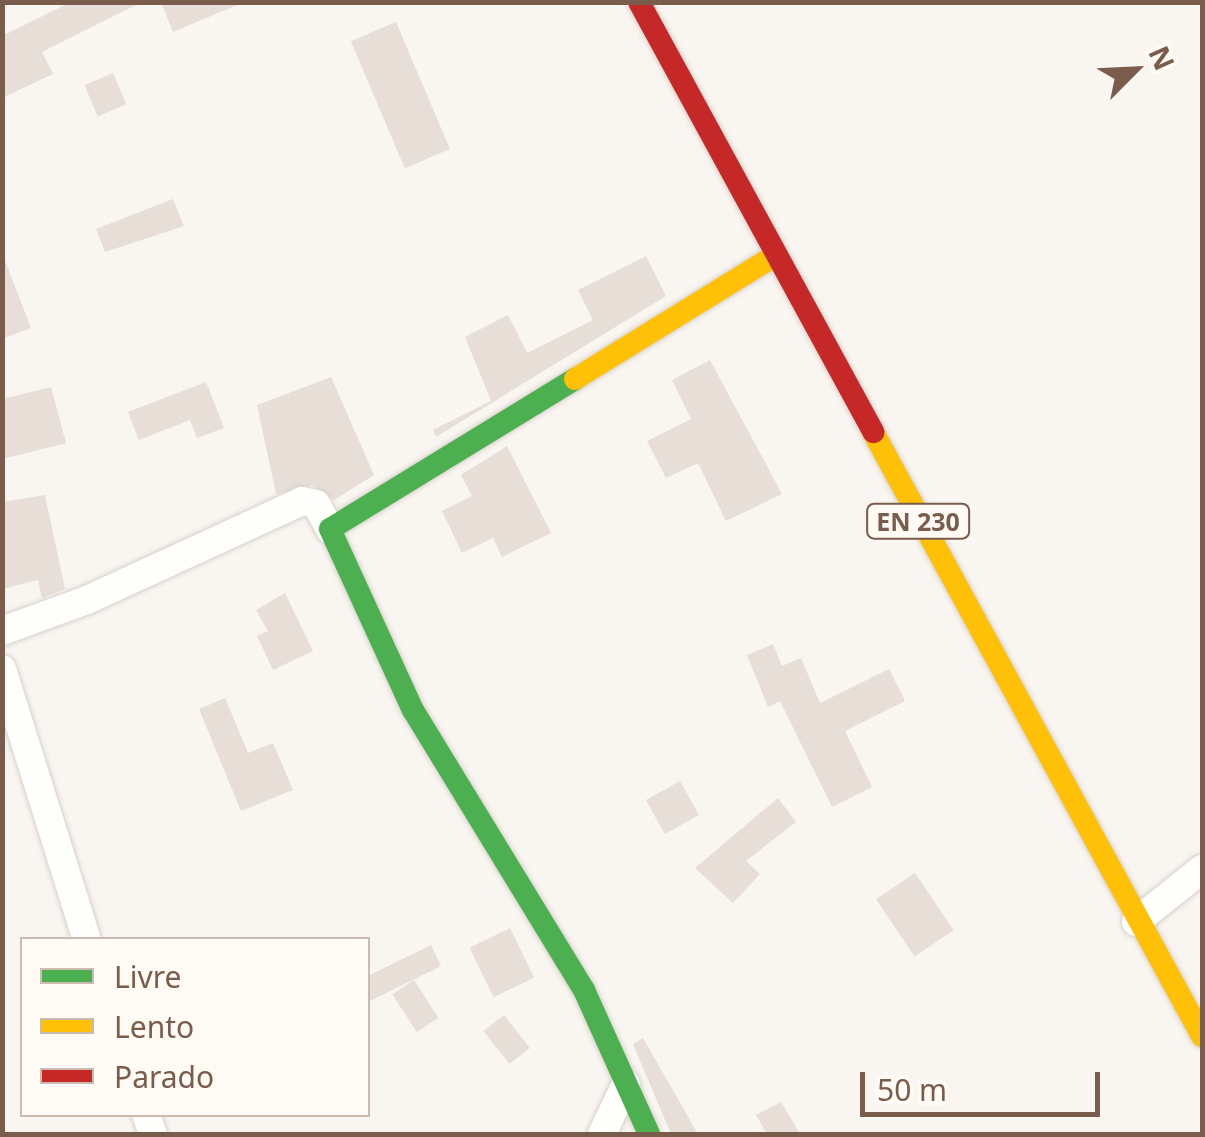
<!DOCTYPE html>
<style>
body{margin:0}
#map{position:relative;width:1205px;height:1137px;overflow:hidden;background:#f9f5f0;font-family:"Noto Sans",sans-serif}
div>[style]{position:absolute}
.building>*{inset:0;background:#e6ded7;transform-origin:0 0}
.roads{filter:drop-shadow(0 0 2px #d7d1cb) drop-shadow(0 0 2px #d7d1cb)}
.street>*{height:28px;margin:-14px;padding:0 14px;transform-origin:14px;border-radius:14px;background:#fefefd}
.fast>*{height:22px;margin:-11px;padding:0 11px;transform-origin:11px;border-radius:11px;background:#4caf50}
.slow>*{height:22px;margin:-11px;padding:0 11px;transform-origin:11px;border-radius:11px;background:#ffc107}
.jam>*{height:22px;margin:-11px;padding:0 11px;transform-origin:11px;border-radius:11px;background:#c62828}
span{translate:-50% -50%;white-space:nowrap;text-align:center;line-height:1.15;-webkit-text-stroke:10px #fffaf3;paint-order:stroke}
.shield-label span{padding:2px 8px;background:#fffaf3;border:2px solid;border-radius:8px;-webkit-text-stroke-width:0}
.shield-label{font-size:25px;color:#7a5c4d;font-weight:700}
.frame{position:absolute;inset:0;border:5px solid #7a5c4d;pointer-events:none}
.legend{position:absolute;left:20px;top:937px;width:350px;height:180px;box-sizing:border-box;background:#fffaf3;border:2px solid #cabbb1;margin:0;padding:12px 18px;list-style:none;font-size:30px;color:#7a5c4d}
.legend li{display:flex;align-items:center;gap:20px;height:50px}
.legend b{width:50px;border:2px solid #cabbb1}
.north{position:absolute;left:1085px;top:20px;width:100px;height:100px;-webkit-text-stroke:8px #fffaf3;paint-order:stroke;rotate:66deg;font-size:28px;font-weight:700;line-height:40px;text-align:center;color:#7a5c4d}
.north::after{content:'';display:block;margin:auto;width:35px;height:45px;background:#7a5c4d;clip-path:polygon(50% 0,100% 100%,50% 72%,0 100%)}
.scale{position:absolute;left:860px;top:1072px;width:240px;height:45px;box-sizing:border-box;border:5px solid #7a5c4d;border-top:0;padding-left:12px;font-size:30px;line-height:35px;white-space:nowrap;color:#7a5c4d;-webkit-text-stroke:8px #fffaf3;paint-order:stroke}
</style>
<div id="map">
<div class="building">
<i style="clip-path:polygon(71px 2px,142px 2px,42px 52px,53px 74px,2px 98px,2px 36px)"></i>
<i style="clip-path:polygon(161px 2px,242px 2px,242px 3px,173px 32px)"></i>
<i style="left:396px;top:22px;width:138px;height:49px;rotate:67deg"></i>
<i style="left:113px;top:73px;width:34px;height:31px;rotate:67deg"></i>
<i style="clip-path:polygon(173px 199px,184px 226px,105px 252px,96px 229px)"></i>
<i style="clip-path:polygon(646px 256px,666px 296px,436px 437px,433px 430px,491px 401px,465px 337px,508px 315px,527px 353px,593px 320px,578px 290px)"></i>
<i style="clip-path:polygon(4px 258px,31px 328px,2px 339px,2px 259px)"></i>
<i style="clip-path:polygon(710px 360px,782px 494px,726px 521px,698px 463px,666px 478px,647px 441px,691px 419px,672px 380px)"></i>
<i style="clip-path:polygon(331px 377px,374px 475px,334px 500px,313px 485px,276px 494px,257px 405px)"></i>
<i style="clip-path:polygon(206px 382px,224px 428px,197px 438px,190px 420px,139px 440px,128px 412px)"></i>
<i style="clip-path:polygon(51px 387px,66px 443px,2px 459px,2px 399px)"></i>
<i style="clip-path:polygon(507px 446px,551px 533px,502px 557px,493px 538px,462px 553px,442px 511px,472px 496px,461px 475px)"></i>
<i style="clip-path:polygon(45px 495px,65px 589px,42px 598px,38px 580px,2px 589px,2px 502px)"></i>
<i style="clip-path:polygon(285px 593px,313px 651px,273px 670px,257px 636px,268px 631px,256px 610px)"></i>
<i style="clip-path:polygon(773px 644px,782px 666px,801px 658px,820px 703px,889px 669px,905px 701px,845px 731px,872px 787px,832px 807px,780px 701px,768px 707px,747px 655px)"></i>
<i style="clip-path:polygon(225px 698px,248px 753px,273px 743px,293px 790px,241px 811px,199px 709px)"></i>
<i style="left:680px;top:781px;width:39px;height:39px;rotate:61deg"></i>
<i style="clip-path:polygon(778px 798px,796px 822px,746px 861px,760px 874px,733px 903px,695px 868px)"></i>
<i style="left:915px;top:873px;width:69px;height:47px;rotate:56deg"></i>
<i style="left:510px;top:928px;width:55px;height:45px;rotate:64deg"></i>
<i style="clip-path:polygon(431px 945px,441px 966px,368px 1002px,368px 976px)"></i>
<i style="left:414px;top:980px;width:45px;height:26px;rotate:57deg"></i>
<i style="left:504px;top:1015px;width:42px;height:26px;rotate:52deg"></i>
<i style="clip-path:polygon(643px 1038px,698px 1134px,671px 1134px,633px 1044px)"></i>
<i style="clip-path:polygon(781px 1102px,800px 1134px,767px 1134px,756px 1115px)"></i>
</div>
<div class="roads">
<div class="street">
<i style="left:2px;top:631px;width:90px;rotate:-20deg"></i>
<i style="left:87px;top:600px;width:237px;rotate:-24.7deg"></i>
<i style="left:302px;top:501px;width:14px;rotate:12deg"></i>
<i style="left:316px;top:504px;width:29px;rotate:61deg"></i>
<i style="left:2px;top:669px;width:284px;rotate:72.6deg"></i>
<i style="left:1136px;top:922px;width:85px;rotate:-38.8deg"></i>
<i style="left:146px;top:1114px;width:21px;rotate:71deg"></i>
<i style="left:602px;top:1134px;width:55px;rotate:-64.4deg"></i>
</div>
<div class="fast">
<i style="left:575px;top:379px;width:287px;rotate:148.5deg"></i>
<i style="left:330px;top:529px;width:199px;rotate:65.4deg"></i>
<i style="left:413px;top:710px;width:328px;rotate:58.6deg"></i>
<i style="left:584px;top:990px;width:158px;rotate:65.7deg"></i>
</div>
<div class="slow">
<i style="left:575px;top:379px;width:234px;rotate:-31.7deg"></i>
<i style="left:873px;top:432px;width:688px;rotate:61.42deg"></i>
</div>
<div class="jam">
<i style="left:639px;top:2px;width:490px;rotate:61.4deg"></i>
</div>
</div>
<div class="shield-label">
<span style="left:918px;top:521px">EN 230</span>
</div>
<div class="frame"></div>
<ul class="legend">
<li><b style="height:12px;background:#4caf50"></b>Livre</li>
<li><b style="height:12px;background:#ffc107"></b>Lento</li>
<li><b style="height:12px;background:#c62828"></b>Parado</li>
</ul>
<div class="north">N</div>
<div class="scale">50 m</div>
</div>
